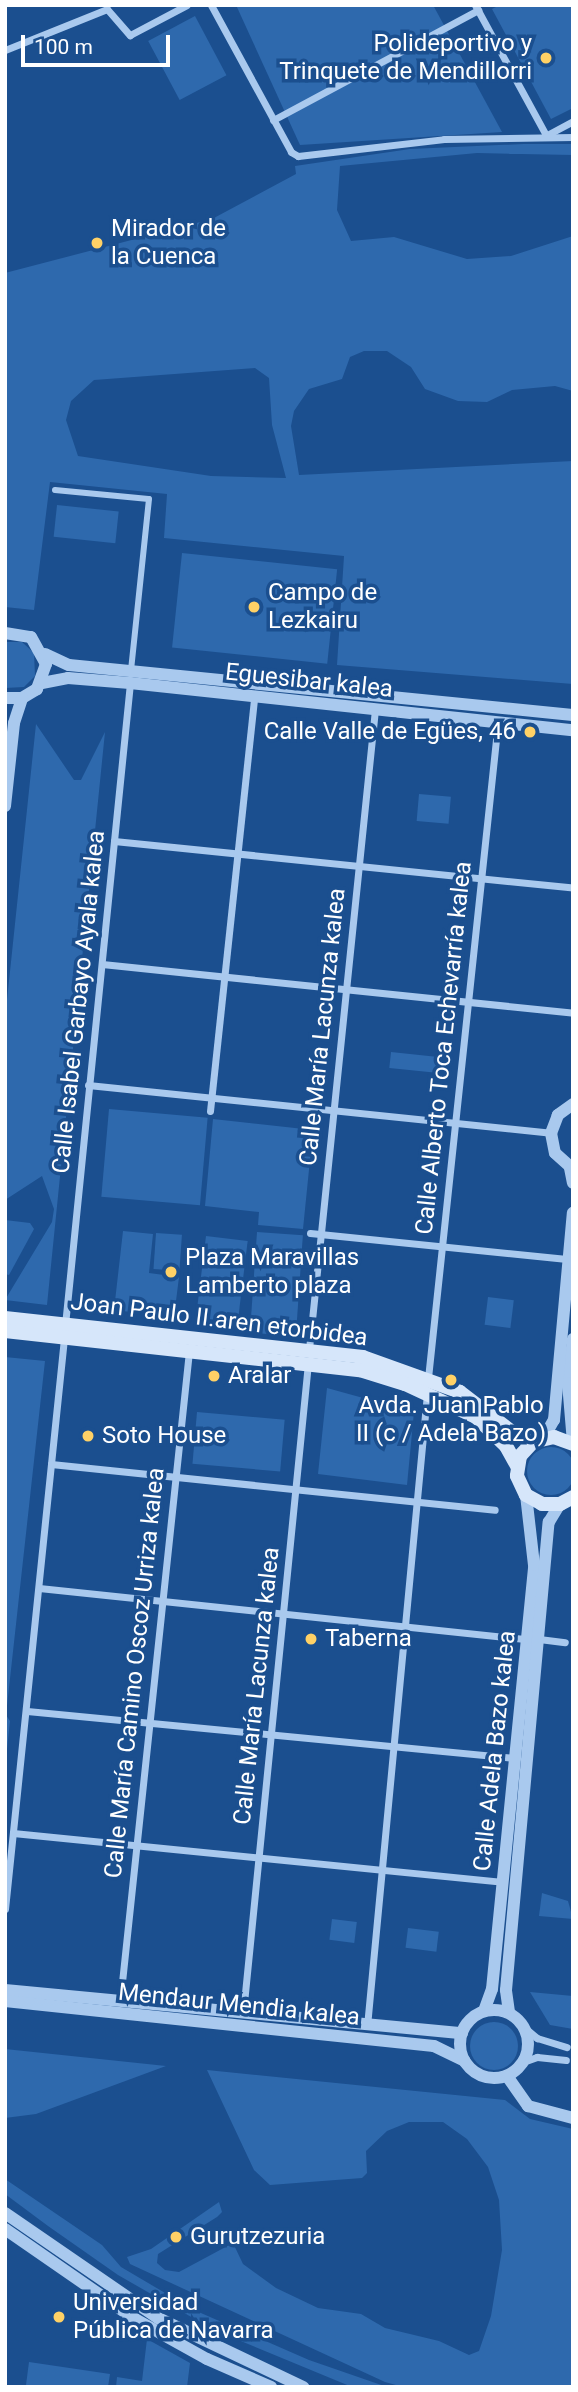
<!DOCTYPE html>
<meta charset="utf-8">
<style>
body{margin:0}
#map{position:relative;width:578px;height:2392px;overflow:hidden;background:#1b4f8f;font-family:Roboto,sans-serif}
div>[style]{position:absolute}
.green>*{inset:0;background:#2e69ad;transform-origin:0 0}
.round{border-radius:50%}
.pedestrian>*{height:6px;margin:-3px;padding:0 3px;transform-origin:3px;border-radius:3px;background:#a9c9ee}
.minor>*{height:7px;margin:-3.5px;padding:0 3.5px;transform-origin:3.5px;border-radius:3.5px;background:#a9c9ee}
.tertiary>*{height:12px;margin:-6px;padding:0 6px;transform-origin:6px;border-radius:6px;background:#a9c9ee}
.tertiary>.ring{margin:-6px;padding:0;box-sizing:content-box;background:none;border:12px solid #a9c9ee;border-radius:50%}
.secondary>*{height:14px;margin:-7px;padding:0 7px;transform-origin:7px;border-radius:7px;background:#d6e6fa}
.dots>*{width:19px;height:19px;translate:-50% -50%;box-sizing:border-box;border:4px solid #1b4f8f;border-radius:50%}
span{translate:-50% -50%;white-space:nowrap;text-align:center;line-height:1.15;-webkit-text-stroke:7px #1b4f8f;paint-order:stroke}
.poi-label{font-size:24px;color:#fff}
.right{translate:-100% -50%;text-align:right}
.left{translate:0 -50%;text-align:left}
.street-label{font-size:24px;color:#fff}
.frame{position:absolute;inset:0;border:7px solid #fff;pointer-events:none}
.scale{position:absolute;left:21px;top:35px;width:149px;height:32px;box-sizing:border-box;border:4px solid #fff;border-top:0;padding-left:9px;font-size:21px;line-height:24px;white-space:nowrap;color:#fff;-webkit-text-stroke:5px #1b4f8f;paint-order:stroke}
</style>
<div id="map">
<div class="green">
<i style="clip-path:polygon(236px 5px,433px 5px,502px 132px,300px 145px)"></i>
<i style="clip-path:polygon(500px 5px,573px 5px,573px 108px,551px 119px,492px 9px)"></i>
<i style="left:195px;top:16px;width:67px;height:53px;rotate:62deg"></i>
<i style="clip-path:polygon(evenodd,524px 144px,573px 144px,573px 155px,477px 153px,340px 166px,337px 210px,351px 241px,394px 237px,467px 259px,511px 256px,573px 236px,573px 391px,555px 386px,512px 390px,487px 402px,458px 401px,425px 389px,411px 367px,387px 351px,364px 351px,350px 357px,342px 379px,309px 389px,294px 411px,291px 426px,299px 475px,573px 461px,573px 684px,337px 665px,344px 556px,164px 538px,167px 494px,50px 482px,34px 610px,5px 607px,5px 273px,212px 219px,296px 174px,295px 166px,410px 149px,524px 144px,255px 368px,269px 378px,272px 425px,286px 478px,211px 476px,78px 456px,66px 420px,71px 401px,94px 380px,255px 368px)"></i>
<i style="left:57px;top:505px;width:62px;height:32px;rotate:6deg"></i>
<i style="left:182px;top:553px;width:156px;height:95px;rotate:6deg"></i>
<i style="clip-path:polygon(5px 642px,22px 642px,34px 653px,35px 676px,24px 687px,5px 688px)"></i>
<i style="clip-path:polygon(36px 724px,74px 780px,81px 780px,105px 732px,47px 1305px,5px 1300px,52px 1222px,54px 1209px,42px 1176px,5px 1200px,5px 1019px)"></i>
<i style="left:419px;top:794px;width:32px;height:27px;rotate:5deg"></i>
<i style="left:391px;top:1052px;width:57px;height:16px;rotate:6deg"></i>
<i style="left:109px;top:1109px;width:99px;height:88px;rotate:5deg"></i>
<i style="clip-path:polygon(213px 1119px,313px 1130px,303px 1229px,258px 1225px,259px 1212px,205px 1206px)"></i>
<i style="clip-path:polygon(5px 1220px,30px 1223px,34px 1229px,9px 1275px,5px 1274px)"></i>
<i style="clip-path:polygon(123px 1231px,153px 1234px,149px 1273px,179px 1277px,174px 1317px,114px 1310px)"></i>
<i style="left:257px;top:1232px;width:46px;height:101px;rotate:4deg"></i>
<i style="left:156px;top:1233px;width:26px;height:36px;rotate:4deg"></i>
<i style="left:206px;top:1236px;width:42px;height:82px;rotate:7deg"></i>
<i style="left:488px;top:1297px;width:26px;height:28px;rotate:7deg"></i>
<i style="clip-path:polygon(5px 1357px,45px 1361px,6px 1715px,10px 1721px,5px 1768px)"></i>
<i style="clip-path:polygon(327px 1388px,414px 1412px,407px 1485px,318px 1474px)"></i>
<i style="left:197px;top:1412px;width:88px;height:52px;rotate:5deg"></i>
<i class="round" style="left:527px;top:1447px;width:48px;height:48px"></i>
<i style="clip-path:polygon(542px 1893px,568px 1901px,573px 1919px,539px 1916px)"></i>
<i style="left:332px;top:1919px;width:25px;height:21px;rotate:7deg"></i>
<i style="left:408px;top:1928px;width:31px;height:20px;rotate:7deg"></i>
<i style="clip-path:polygon(530px 1992px,573px 1996px,573px 2029px,550px 2025px)"></i>
<i class="round" style="left:470px;top:2022px;width:48px;height:48px"></i>
<i style="clip-path:polygon(5px 2049px,166px 2066px,36px 2114px,5px 2118px)"></i>
<i style="clip-path:polygon(207px 2070px,505px 2100px,530px 2119px,573px 2129px,573px 2387px,403px 2387px,385px 2382px,130px 2264px,127px 2257px,151px 2249px,219px 2202px,222px 2212px,217px 2217px,158px 2254px,157px 2263px,165px 2270px,179px 2272px,233px 2243px,243px 2264px,276px 2288px,318px 2308px,361px 2314px,385px 2328px,439px 2341px,469px 2355px,479px 2351px,491px 2316px,502px 2250px,499px 2200px,488px 2167px,467px 2139px,443px 2122px,409px 2122px,387px 2131px,366px 2151px,367px 2173px,362px 2178px,270px 2185px,254px 2170px)"></i>
<i style="clip-path:polygon(5px 2179px,102px 2245px,121px 2267px,194px 2310px,309px 2360px,387px 2387px,352px 2387px,214px 2330px,118px 2275px,48px 2226px,5px 2194px)"></i>
<i style="clip-path:polygon(147px 2339px,190px 2363px,187px 2387px,116px 2387px,117px 2377px,142px 2381px)"></i>
<i style="clip-path:polygon(29px 2362px,110px 2374px,108px 2387px,26px 2385px)"></i>
</div>
<div class="pedestrian">
<i style="left:55px;top:490px;width:94px;rotate:5.5deg"></i>
<i style="left:149px;top:499px;width:173px;rotate:96deg"></i>
</div>
<div class="minor">
<i style="left:211px;top:5px;width:167px;rotate:61.4deg"></i>
<i style="left:291px;top:152px;width:8px;rotate:30deg"></i>
<i style="left:298px;top:156px;width:147px;rotate:-6.6deg"></i>
<i style="left:444px;top:139px;width:129px;rotate:-0.9deg"></i>
<i style="left:475px;top:5px;width:148px;rotate:61.4deg"></i>
<i style="left:5px;top:50px;width:110px;rotate:-21.9deg"></i>
<i style="left:107px;top:9px;width:35px;rotate:49deg"></i>
<i style="left:130px;top:35px;width:64px;rotate:-27.8deg"></i>
<i style="left:273px;top:120px;width:233px;rotate:-28.2deg"></i>
<i style="left:547px;top:135px;width:30px;rotate:-28deg"></i>
<i style="left:114px;top:841px;width:461px;rotate:5.8deg"></i>
<i style="left:102px;top:964px;width:474px;rotate:5.9deg"></i>
<i style="left:88px;top:1085px;width:465px;rotate:5.9deg"></i>
<i style="left:210px;top:1111px;width:416px;rotate:-83.9deg"></i>
<i style="left:310px;top:1233px;width:258px;rotate:5.8deg"></i>
<i style="left:65px;top:1325px;width:645px;rotate:-84.22deg"></i>
<i style="left:309px;top:1349px;width:643px;rotate:-84.11deg"></i>
<i style="left:428px;top:1378px;width:661px;rotate:-83.92deg"></i>
<i style="left:51px;top:1464px;width:446px;rotate:5.9deg"></i>
<i style="left:39px;top:1588px;width:491px;rotate:6deg"></i>
<i style="left:539px;top:1639px;width:26px;rotate:7deg"></i>
<i style="left:27px;top:1711px;width:492px;rotate:5.5deg"></i>
<i style="left:13px;top:1833px;width:492px;rotate:5.7deg"></i>
<i style="left:5px;top:1909px;width:574px;rotate:-84.1deg"></i>
<i style="left:120px;top:2001px;width:654px;rotate:-83.94deg"></i>
<i style="left:243px;top:2013px;width:653px;rotate:-84.29deg"></i>
<i style="left:367px;top:2026px;width:635px;rotate:-84.58deg"></i>
<i style="left:525px;top:2028px;width:16px;rotate:40deg"></i>
<i style="left:537px;top:2038px;width:31px;rotate:17deg"></i>
<i style="left:523px;top:2062px;width:15px;rotate:-20deg"></i>
<i style="left:537px;top:2057px;width:29px;rotate:6deg"></i>
</div>
<div class="tertiary">
<i style="left:5px;top:633px;width:26px;rotate:9deg"></i>
<i style="left:31px;top:637px;width:31px;rotate:61deg"></i>
<i style="left:46px;top:664px;width:27px;rotate:110deg"></i>
<i style="left:37px;top:689px;width:17px;rotate:149deg"></i>
<i style="left:22px;top:698px;width:17px;rotate:180deg"></i>
<i style="left:45px;top:654px;width:26px;rotate:25deg"></i>
<i style="left:69px;top:665px;width:506px;rotate:5.67deg"></i>
<i style="left:42px;top:683px;width:26px;rotate:-11deg"></i>
<i style="left:68px;top:678px;width:62px;rotate:4.6deg"></i>
<i style="left:130px;top:683px;width:445px;rotate:6.1deg"></i>
<i style="left:5px;top:806px;width:83px;rotate:-83.8deg"></i>
<i style="left:14px;top:723px;width:26px;rotate:-72deg"></i>
<i style="left:573px;top:1104px;width:19px;rotate:144deg"></i>
<i style="left:558px;top:1115px;width:19px;rotate:111deg"></i>
<i style="left:551px;top:1133px;width:20px;rotate:79deg"></i>
<i style="left:555px;top:1153px;width:24px;rotate:42deg"></i>
<i style="left:570px;top:1168px;width:15px;rotate:79deg"></i>
<i style="left:573px;top:1339px;width:44px;rotate:96.5deg"></i>
<i style="left:568px;top:1383px;width:60px;rotate:85.2deg"></i>
<i style="left:544px;top:1437px;width:20px;rotate:-60deg"></i>
<i style="left:554px;top:1420px;width:208px;rotate:-84.8deg"></i>
<i style="left:5px;top:1990px;width:459px;rotate:5.4deg"></i>
<i style="left:5px;top:2001px;width:431px;rotate:6deg"></i>
<i style="left:434px;top:2046px;width:34px;rotate:26deg"></i>
<i class="ring" style="left:460px;top:2010px;width:56px;height:56px"></i>
<i style="left:484px;top:2011px;width:23px;rotate:-70deg"></i>
<i style="left:492px;top:1989px;width:426px;rotate:-84.3deg"></i>
<i style="left:534px;top:1565px;width:70px;rotate:-96.5deg"></i>
<i style="left:509px;top:2012px;width:22px;rotate:-98deg"></i>
<i style="left:506px;top:1990px;width:470px;rotate:-84.8deg"></i>
<i style="left:549px;top:1522px;width:21px;rotate:-59deg"></i>
<i style="left:507px;top:2076px;width:37px;rotate:55deg"></i>
<i style="left:528px;top:2106px;width:47px;rotate:14.9deg"></i>
<i style="left:5px;top:2213px;width:186px;rotate:34.5deg"></i>
<i style="left:158px;top:2318px;width:161px;rotate:25.4deg"></i>
<i style="left:5px;top:2229px;width:158px;rotate:34.7deg"></i>
<i style="left:135px;top:2319px;width:82px;rotate:29.1deg"></i>
<i style="left:207px;top:2359px;width:70px;rotate:23.6deg"></i>
</div>
<div class="secondary">
<i style="left:5px;top:1318px;width:360px;rotate:6.2deg"></i>
<i style="left:363px;top:1357px;width:103px;rotate:19.8deg"></i>
<i style="left:460px;top:1392px;width:71px;rotate:37.5deg"></i>
<i style="left:516px;top:1435px;width:18px;rotate:22deg"></i>
<i style="left:5px;top:1331px;width:357px;rotate:6.3deg"></i>
<i style="left:360px;top:1370px;width:47px;rotate:17.3deg"></i>
<i style="left:405px;top:1384px;width:78px;rotate:24.9deg"></i>
<i style="left:476px;top:1417px;width:42px;rotate:44deg"></i>
<i style="left:506px;top:1446px;width:23px;rotate:61deg"></i>
<i style="left:573px;top:1444px;width:20px;rotate:-160deg"></i>
<i style="left:554px;top:1437px;width:22px;rotate:167deg"></i>
<i style="left:533px;top:1442px;width:19px;rotate:133deg"></i>
<i style="left:520px;top:1456px;width:20px;rotate:99deg"></i>
<i style="left:517px;top:1476px;width:21px;rotate:65deg"></i>
<i style="left:526px;top:1495px;width:18px;rotate:29deg"></i>
<i style="left:542px;top:1504px;width:18px"></i>
<i style="left:560px;top:1504px;width:15px;rotate:-28deg"></i>
</div>
<div class="dots">
<i style="left:546px;top:58px;background:#ffd166"></i>
<i style="left:97px;top:243px;background:#ffd166"></i>
<i style="left:254px;top:607px;background:#ffd166"></i>
<i style="left:530px;top:732px;background:#ffd166"></i>
<i style="left:171px;top:1272px;background:#ffd166"></i>
<i style="left:214px;top:1376px;background:#ffd166"></i>
<i style="left:451px;top:1380px;background:#ffd166"></i>
<i style="left:88px;top:1436px;background:#ffd166"></i>
<i style="left:311px;top:1639px;background:#ffd166"></i>
<i style="left:176px;top:2237px;background:#ffd166"></i>
<i style="left:59px;top:2317px;background:#ffd166"></i>
</div>
<div class="poi-label">
<span class="right" style="left:532px;top:58px">Polideportivo y<br>Trinquete de Mendillorri</span>
<span class="left" style="left:111px;top:243px">Mirador de<br>la Cuenca</span>
<span class="left" style="left:268px;top:607px">Campo de<br>Lezkairu</span>
<span class="right" style="left:516px;top:732px">Calle Valle de Egües, 46</span>
<span class="left" style="left:185px;top:1272px">Plaza Maravillas<br>Lamberto plaza</span>
<span class="left" style="left:228px;top:1376px">Aralar</span>
<span style="left:451px;top:1420px">Avda. Juan Pablo<br>II (c / Adela Bazo)</span>
<span class="left" style="left:102px;top:1436px">Soto House</span>
<span class="left" style="left:325px;top:1639px">Taberna</span>
<span class="left" style="left:190px;top:2237px">Gurutzezuria</span>
<span class="left" style="left:73px;top:2317px">Universidad<br>Pública de Navarra</span>
</div>
<div class="street-label">
<span style="left:309px;top:681px;rotate:6deg">Eguesibar kalea</span>
<span style="left:79px;top:1002px;rotate:-84deg">Calle Isabel Garbayo Ayala kalea</span>
<span style="left:323px;top:1027px;rotate:-84deg">Calle María Lacunza kalea</span>
<span style="left:444px;top:1048px;rotate:-84deg">Calle Alberto Toca Echevarría kalea</span>
<span style="left:219px;top:1320px;rotate:7deg">Joan Paulo II.aren etorbidea</span>
<span style="left:135px;top:1673px;rotate:-84deg">Calle María Camino Oscoz Urriza kalea</span>
<span style="left:257px;top:1686px;rotate:-84deg">Calle María Lacunza kalea</span>
<span style="left:495px;top:1751px;rotate:-84deg">Calle Adela Bazo kalea</span>
<span style="left:239px;top:2005px;rotate:6deg">Mendaur Mendia kalea</span>
</div>
<div class="frame"></div>
<div class="scale">100 m</div>
</div>
